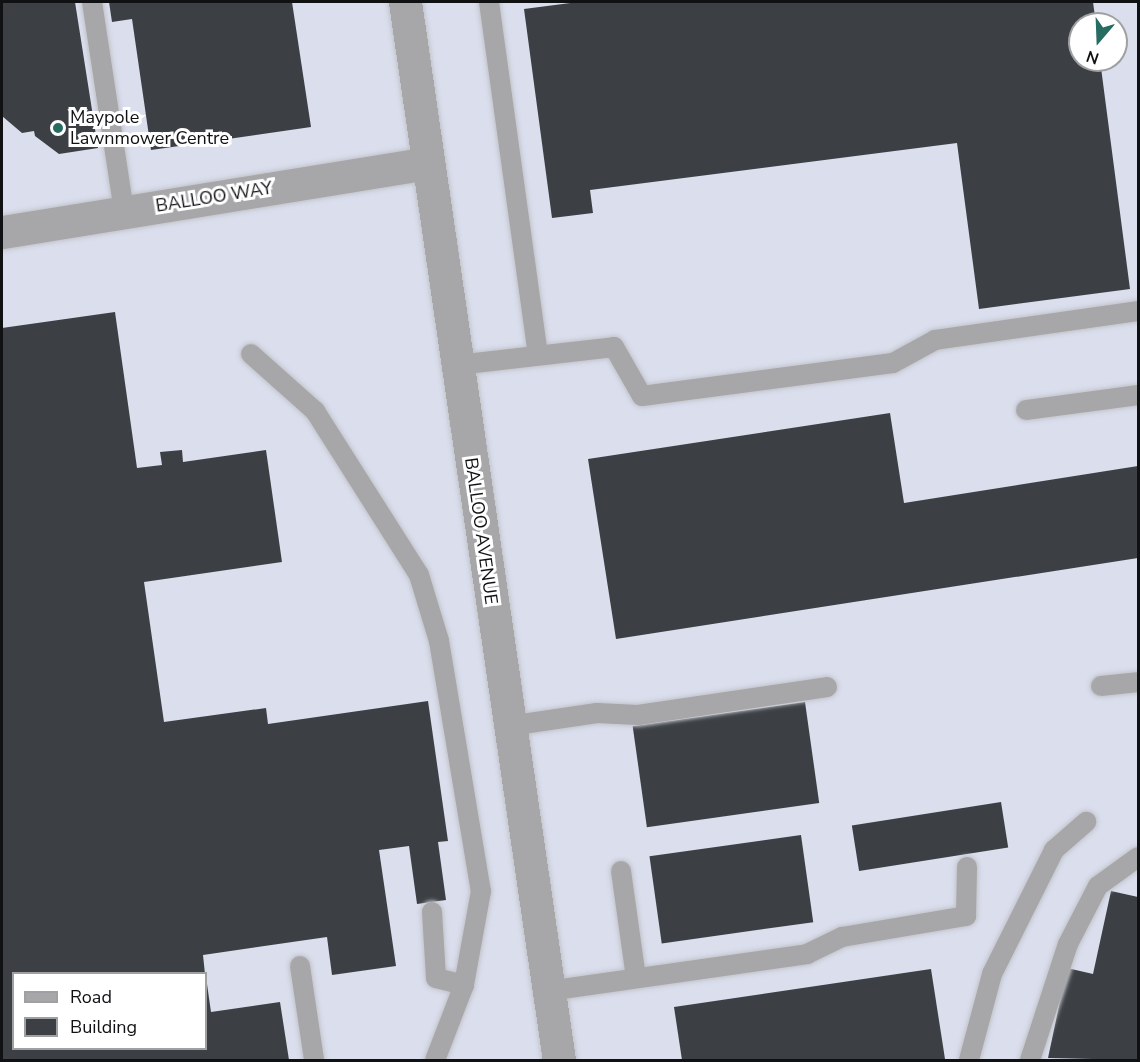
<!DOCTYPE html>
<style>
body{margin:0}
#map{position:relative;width:1140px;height:1062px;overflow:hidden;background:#e4e6ed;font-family:"Nunito Sans",sans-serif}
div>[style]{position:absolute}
.built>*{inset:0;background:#dadeed}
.building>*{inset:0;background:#3c4045;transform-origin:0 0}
.roads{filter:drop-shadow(0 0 2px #c2c4ca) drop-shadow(0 0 2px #c2c4ca)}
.lane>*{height:20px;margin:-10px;padding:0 10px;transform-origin:10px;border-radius:10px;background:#a7a6a9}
.street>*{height:33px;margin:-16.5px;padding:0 16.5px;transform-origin:16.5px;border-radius:16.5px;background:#a7a6a9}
.dots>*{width:16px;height:16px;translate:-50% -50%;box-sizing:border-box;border:3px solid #fff;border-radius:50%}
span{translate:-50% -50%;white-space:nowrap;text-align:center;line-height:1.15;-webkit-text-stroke:6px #fff;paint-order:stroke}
.poi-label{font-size:18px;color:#101113}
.left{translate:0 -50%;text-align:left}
.street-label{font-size:18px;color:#101113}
.frame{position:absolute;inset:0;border:3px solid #101113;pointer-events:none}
.legend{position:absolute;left:12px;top:972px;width:195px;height:78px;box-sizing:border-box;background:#fff;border:2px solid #9fa0a1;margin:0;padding:8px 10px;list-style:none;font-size:18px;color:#101113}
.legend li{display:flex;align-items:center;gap:12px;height:30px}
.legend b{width:30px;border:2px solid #9fa0a1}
.north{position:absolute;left:1068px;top:12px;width:60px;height:60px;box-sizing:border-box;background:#fff;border:2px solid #9fa0a1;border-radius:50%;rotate:199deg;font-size:16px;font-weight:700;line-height:24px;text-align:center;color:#101113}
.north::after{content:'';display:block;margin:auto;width:21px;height:27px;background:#266c60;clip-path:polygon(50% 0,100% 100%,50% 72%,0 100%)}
</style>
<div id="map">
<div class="built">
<i style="clip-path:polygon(evenodd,2px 2px,1138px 2px,1138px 1060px,2px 1060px,2px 2px,1080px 24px,1116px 24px,1116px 60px,1080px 60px,1080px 24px,2px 2px,14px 974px,206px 974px,206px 1048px,14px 1048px,14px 974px)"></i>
</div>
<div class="building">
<i style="clip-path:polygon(2px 2px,75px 2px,98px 148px,59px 154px,35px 136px,34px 131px,22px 133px,2px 116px)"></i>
<i style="clip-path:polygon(109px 2px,292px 2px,311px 127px,151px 150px,132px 19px,112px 22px)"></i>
<i style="clip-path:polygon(578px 2px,1093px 2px,1096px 24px,1080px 24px,1080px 60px,1100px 60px,1130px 289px,979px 309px,957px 143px,590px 190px,593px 213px,552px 218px,524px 9px)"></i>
<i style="clip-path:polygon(115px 312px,137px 468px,162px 465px,160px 452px,182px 450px,183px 462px,266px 450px,282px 562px,144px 582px,164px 722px,266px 708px,268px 724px,428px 701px,448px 841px,438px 842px,446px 900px,417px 904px,409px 846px,379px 850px,396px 966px,332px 975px,327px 937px,203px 955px,205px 974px,14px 974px,14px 1048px,206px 1048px,207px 984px,211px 1012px,280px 1002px,289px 1060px,2px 1060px,2px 328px)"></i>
<i style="clip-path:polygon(890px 413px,904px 503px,1138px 466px,1138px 558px,616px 639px,588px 459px)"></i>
<i style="left:805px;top:702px;width:102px;height:174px;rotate:82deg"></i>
<i style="left:1001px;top:802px;width:46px;height:151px;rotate:81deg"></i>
<i style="left:801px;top:835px;width:88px;height:153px;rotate:82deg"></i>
<i style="clip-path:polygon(1111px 891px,1138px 897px,1138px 1060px,1048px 1058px,1067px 968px,1093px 974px)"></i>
<i style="clip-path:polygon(931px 969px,945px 1059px,682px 1060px,674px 1007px)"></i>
</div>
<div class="roads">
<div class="lane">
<i style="left:92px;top:2px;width:212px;rotate:81.3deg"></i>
<i style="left:489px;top:2px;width:355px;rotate:82.1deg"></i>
<i style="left:251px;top:354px;width:86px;rotate:41.7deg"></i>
<i style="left:315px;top:411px;width:194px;rotate:57.6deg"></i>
<i style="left:419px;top:575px;width:69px;rotate:73.1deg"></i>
<i style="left:439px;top:641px;width:254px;rotate:80.5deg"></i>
<i style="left:481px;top:891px;width:96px;rotate:100.3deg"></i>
<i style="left:464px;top:985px;width:80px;rotate:111.1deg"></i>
<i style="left:457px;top:365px;width:158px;rotate:-6.5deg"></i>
<i style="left:614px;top:347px;width:56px;rotate:60.3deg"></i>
<i style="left:642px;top:396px;width:253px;rotate:-7.5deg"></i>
<i style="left:893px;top:363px;width:48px;rotate:-28.7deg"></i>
<i style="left:935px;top:340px;width:205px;rotate:-8.1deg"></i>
<i style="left:1026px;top:410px;width:113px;rotate:-7.6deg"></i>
<i style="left:1101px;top:686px;width:37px;rotate:-6deg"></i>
<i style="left:509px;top:726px;width:89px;rotate:-8.4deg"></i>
<i style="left:597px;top:713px;width:41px;rotate:2.8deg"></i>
<i style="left:638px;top:715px;width:191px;rotate:-8.4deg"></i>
<i style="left:621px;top:871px;width:108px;rotate:82deg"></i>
<i style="left:432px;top:912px;width:66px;rotate:86.5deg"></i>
<i style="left:436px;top:978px;width:29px;rotate:14deg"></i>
<i style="left:300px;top:966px;width:95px;rotate:81.5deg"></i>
<i style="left:548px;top:991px;width:262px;rotate:-8.1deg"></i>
<i style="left:807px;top:954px;width:39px;rotate:-26deg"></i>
<i style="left:842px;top:937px;width:126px;rotate:-9.6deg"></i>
<i style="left:966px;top:916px;width:49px;rotate:-88.8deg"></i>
<i style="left:969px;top:1060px;width:89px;rotate:-75deg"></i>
<i style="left:992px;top:974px;width:139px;rotate:-63.4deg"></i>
<i style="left:1054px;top:850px;width:43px;rotate:-41.2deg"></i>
<i style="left:1030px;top:1060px;width:122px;rotate:-71.9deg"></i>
<i style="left:1068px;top:944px;width:65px;rotate:-62.7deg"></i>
<i style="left:1098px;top:886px;width:49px;rotate:-35.9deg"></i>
</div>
<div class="street">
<i style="left:405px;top:2px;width:1069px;rotate:81.72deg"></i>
<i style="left:2px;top:232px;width:431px;rotate:-9.2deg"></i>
</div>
</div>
<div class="dots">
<i style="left:58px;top:128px;background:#266c60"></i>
</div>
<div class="poi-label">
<span class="left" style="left:70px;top:128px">Maypole<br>Lawnmower Centre</span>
</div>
<div class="street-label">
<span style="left:214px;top:197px;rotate:-9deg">BALLOO WAY</span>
<span style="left:481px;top:531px;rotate:82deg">BALLOO AVENUE</span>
</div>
<div class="frame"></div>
<ul class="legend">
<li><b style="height:8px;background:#a7a6a9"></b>Road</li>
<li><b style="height:16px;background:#3c4045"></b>Building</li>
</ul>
<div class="north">N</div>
</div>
